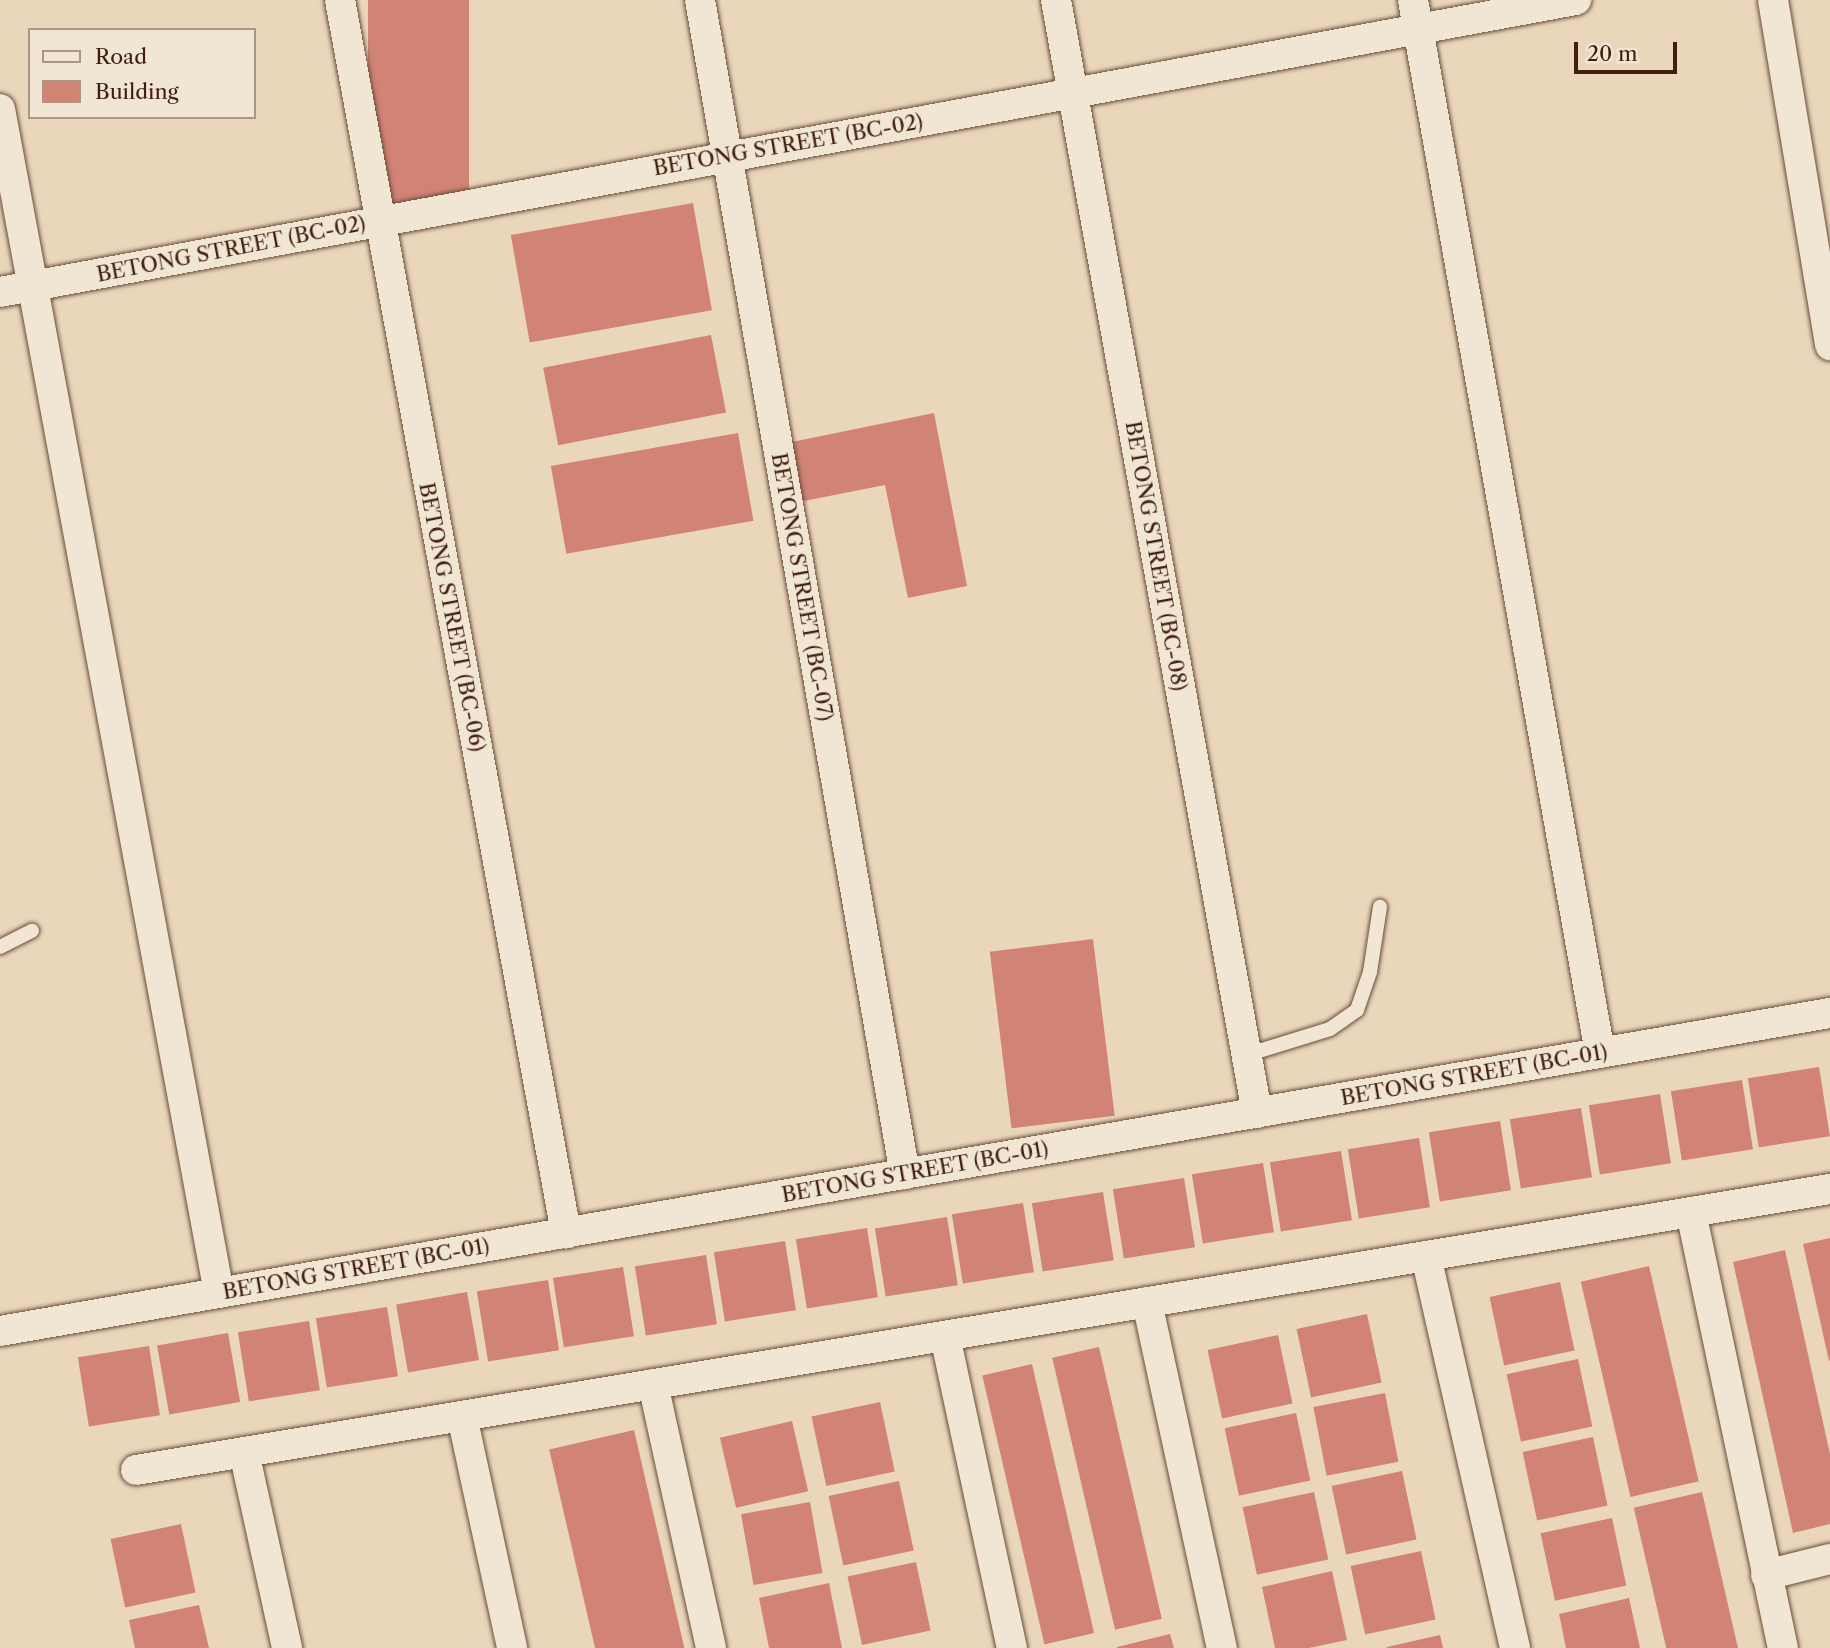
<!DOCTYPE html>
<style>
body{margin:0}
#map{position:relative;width:1830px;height:1648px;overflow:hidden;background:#ead7bb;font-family:"Libre Caslon Text",serif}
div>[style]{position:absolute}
.building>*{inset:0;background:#d18376;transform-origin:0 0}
.roads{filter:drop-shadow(0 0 2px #6b4d38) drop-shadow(0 0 2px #6b4d38)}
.service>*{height:14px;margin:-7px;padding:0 7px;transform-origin:7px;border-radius:7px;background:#f1e5d3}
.minor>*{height:30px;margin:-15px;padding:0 15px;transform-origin:15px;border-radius:15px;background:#f1e5d3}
span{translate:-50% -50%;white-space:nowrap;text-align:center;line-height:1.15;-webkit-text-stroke:5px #f1e5d3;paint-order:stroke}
.street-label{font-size:21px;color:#411f0d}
.legend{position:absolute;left:28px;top:28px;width:228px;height:91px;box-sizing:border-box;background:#f1e5d3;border:2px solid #ab9684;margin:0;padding:9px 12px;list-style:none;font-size:21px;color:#411f0d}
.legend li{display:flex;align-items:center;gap:14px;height:35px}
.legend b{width:35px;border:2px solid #ab9684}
.scale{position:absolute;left:1574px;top:42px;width:103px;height:32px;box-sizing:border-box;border:4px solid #411f0d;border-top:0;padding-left:9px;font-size:21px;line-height:24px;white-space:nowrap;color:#411f0d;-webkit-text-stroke:5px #f1e5d3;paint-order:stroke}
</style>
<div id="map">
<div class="building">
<i style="left:368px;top:0;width:101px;height:205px"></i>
<i style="left:693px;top:203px;width:109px;height:185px;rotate:80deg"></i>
<i style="left:711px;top:335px;width:79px;height:171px;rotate:79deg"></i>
<i style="clip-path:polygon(934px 413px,967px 586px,908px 598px,885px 485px,799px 502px,787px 443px)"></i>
<i style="left:738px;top:433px;width:89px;height:190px;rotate:80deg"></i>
<i style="left:1093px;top:939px;width:178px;height:104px;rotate:83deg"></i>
<i style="left:1819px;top:1067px;width:70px;height:72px;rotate:81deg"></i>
<i style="left:1742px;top:1080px;width:70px;height:72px;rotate:81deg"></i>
<i style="left:1660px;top:1094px;width:70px;height:72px;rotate:81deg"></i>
<i style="left:1581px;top:1108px;width:70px;height:72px;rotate:81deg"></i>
<i style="left:1500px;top:1121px;width:70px;height:72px;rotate:81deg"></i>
<i style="left:1419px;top:1138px;width:70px;height:72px;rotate:81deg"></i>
<i style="left:1341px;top:1151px;width:70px;height:72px;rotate:81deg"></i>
<i style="left:1263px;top:1163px;width:70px;height:72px;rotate:81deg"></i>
<i style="left:1184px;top:1178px;width:70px;height:72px;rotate:81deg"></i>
<i style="left:1103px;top:1192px;width:69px;height:72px;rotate:81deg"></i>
<i style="left:1023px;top:1203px;width:70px;height:72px;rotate:81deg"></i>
<i style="left:947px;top:1217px;width:69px;height:73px;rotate:81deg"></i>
<i style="left:867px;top:1228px;width:70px;height:72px;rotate:81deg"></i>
<i style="clip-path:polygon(1830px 1238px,1830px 1360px,1829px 1361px,1803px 1244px)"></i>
<i style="left:785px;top:1241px;width:70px;height:72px;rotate:81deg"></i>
<i style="clip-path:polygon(1785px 1250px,1830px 1454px,1830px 1524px,1793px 1533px,1733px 1262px)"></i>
<i style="left:706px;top:1255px;width:70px;height:72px;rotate:81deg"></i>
<i style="left:1649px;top:1266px;width:221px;height:70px;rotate:77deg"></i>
<i style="left:623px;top:1267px;width:70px;height:71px;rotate:81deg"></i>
<i style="left:548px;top:1280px;width:71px;height:72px;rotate:81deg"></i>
<i style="left:1560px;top:1282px;width:70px;height:72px;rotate:78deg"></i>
<i style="left:467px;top:1292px;width:69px;height:72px;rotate:80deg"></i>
<i style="left:387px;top:1307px;width:70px;height:72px;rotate:81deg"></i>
<i style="left:1367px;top:1314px;width:70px;height:72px;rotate:78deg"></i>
<i style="left:309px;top:1321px;width:70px;height:72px;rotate:81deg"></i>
<i style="left:228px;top:1333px;width:70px;height:72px;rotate:80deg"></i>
<i style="left:1278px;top:1335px;width:70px;height:72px;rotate:78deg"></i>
<i style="left:149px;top:1346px;width:70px;height:72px;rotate:81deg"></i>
<i style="left:1099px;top:1347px;width:279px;height:48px;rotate:77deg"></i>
<i style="left:1578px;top:1359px;width:69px;height:73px;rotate:78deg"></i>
<i style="left:1032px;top:1364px;width:276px;height:51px;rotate:77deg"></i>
<i style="left:1385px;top:1393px;width:70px;height:73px;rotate:79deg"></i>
<i style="left:880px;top:1402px;width:71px;height:70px;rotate:78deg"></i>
<i style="left:1296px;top:1413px;width:69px;height:73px;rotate:78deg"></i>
<i style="left:792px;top:1421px;width:72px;height:74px;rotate:77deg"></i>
<i style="left:634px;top:1430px;width:224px;height:87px;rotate:77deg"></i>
<i style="left:1593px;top:1437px;width:70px;height:72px;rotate:78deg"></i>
<i style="left:1402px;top:1471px;width:70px;height:72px;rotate:78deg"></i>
<i style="left:899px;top:1481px;width:71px;height:72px;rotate:78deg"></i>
<i style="left:1314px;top:1492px;width:69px;height:73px;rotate:78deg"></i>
<i style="left:1702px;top:1492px;width:160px;height:70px;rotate:77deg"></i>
<i style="left:810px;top:1502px;width:72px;height:70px;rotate:80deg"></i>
<i style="left:1612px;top:1518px;width:69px;height:73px;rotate:78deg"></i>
<i style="left:181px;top:1524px;width:70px;height:72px;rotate:78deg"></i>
<i style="left:1421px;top:1551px;width:70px;height:72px;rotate:78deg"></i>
<i style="left:916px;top:1562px;width:70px;height:70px;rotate:78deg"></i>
<i style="clip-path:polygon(1332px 1571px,1347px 1640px,1309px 1648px,1275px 1648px,1262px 1587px)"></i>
<i style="clip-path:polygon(829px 1583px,842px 1648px,769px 1648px,759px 1598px)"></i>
<i style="clip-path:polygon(1629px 1598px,1640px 1648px,1566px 1648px,1559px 1614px)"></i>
<i style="clip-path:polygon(199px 1605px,209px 1648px,135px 1648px,129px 1620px)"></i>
<i style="clip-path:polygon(1170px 1634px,1174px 1648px,1117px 1648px,1117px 1647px)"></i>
<i style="clip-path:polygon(1440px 1635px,1443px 1648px,1387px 1648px,1387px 1647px)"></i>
</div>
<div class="roads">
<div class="service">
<i style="left:0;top:947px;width:36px;rotate:-27deg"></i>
<i style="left:1246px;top:1055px;width:88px;rotate:-17.2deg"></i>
<i style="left:1330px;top:1029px;width:33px;rotate:-35deg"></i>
<i style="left:1357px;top:1010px;width:40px;rotate:-71.1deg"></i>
<i style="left:1370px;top:972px;width:66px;rotate:-81.3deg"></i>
</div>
<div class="minor">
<i style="left:340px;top:0;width:1254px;rotate:79.61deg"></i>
<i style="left:700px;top:0;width:1192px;rotate:80.1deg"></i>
<i style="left:1056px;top:0;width:1131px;rotate:79.76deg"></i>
<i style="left:1413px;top:0;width:1069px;rotate:79.93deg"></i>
<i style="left:1773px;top:0;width:350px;rotate:80.6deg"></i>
<i style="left:0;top:109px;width:1204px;rotate:79.52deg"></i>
<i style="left:0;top:292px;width:1603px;rotate:-10.5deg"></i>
<i style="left:1691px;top:1212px;width:446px;rotate:78.1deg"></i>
<i style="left:1426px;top:1256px;width:402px;rotate:77.2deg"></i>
<i style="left:1147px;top:1302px;width:354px;rotate:77.8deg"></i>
<i style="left:0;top:1331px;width:1857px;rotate:-9.86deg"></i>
<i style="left:945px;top:1336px;width:319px;rotate:77.9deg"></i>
<i style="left:653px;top:1384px;width:270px;rotate:77.6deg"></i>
<i style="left:462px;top:1416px;width:237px;rotate:77.8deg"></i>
<i style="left:244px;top:1452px;width:201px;rotate:77.6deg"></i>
<i style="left:136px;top:1470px;width:1717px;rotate:-9.42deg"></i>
<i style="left:1766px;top:1575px;width:66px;rotate:-14deg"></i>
</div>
</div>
<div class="street-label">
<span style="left:788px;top:145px;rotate:-10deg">BETONG STREET (BC-02)</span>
<span style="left:231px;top:249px;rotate:-11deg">BETONG STREET (BC-02)</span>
<span style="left:1156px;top:556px;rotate:80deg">BETONG STREET (BC-08)</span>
<span style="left:802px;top:587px;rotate:80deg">BETONG STREET (BC-07)</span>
<span style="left:452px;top:617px;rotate:79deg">BETONG STREET (BC-06)</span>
<span style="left:1474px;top:1075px;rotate:-10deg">BETONG STREET (BC-01)</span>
<span style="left:915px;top:1172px;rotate:-10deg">BETONG STREET (BC-01)</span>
<span style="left:356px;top:1269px;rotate:-10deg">BETONG STREET (BC-01)</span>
</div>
<ul class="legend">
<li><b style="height:9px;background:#f1e5d3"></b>Road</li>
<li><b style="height:19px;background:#d18376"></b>Building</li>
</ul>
<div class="scale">20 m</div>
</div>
